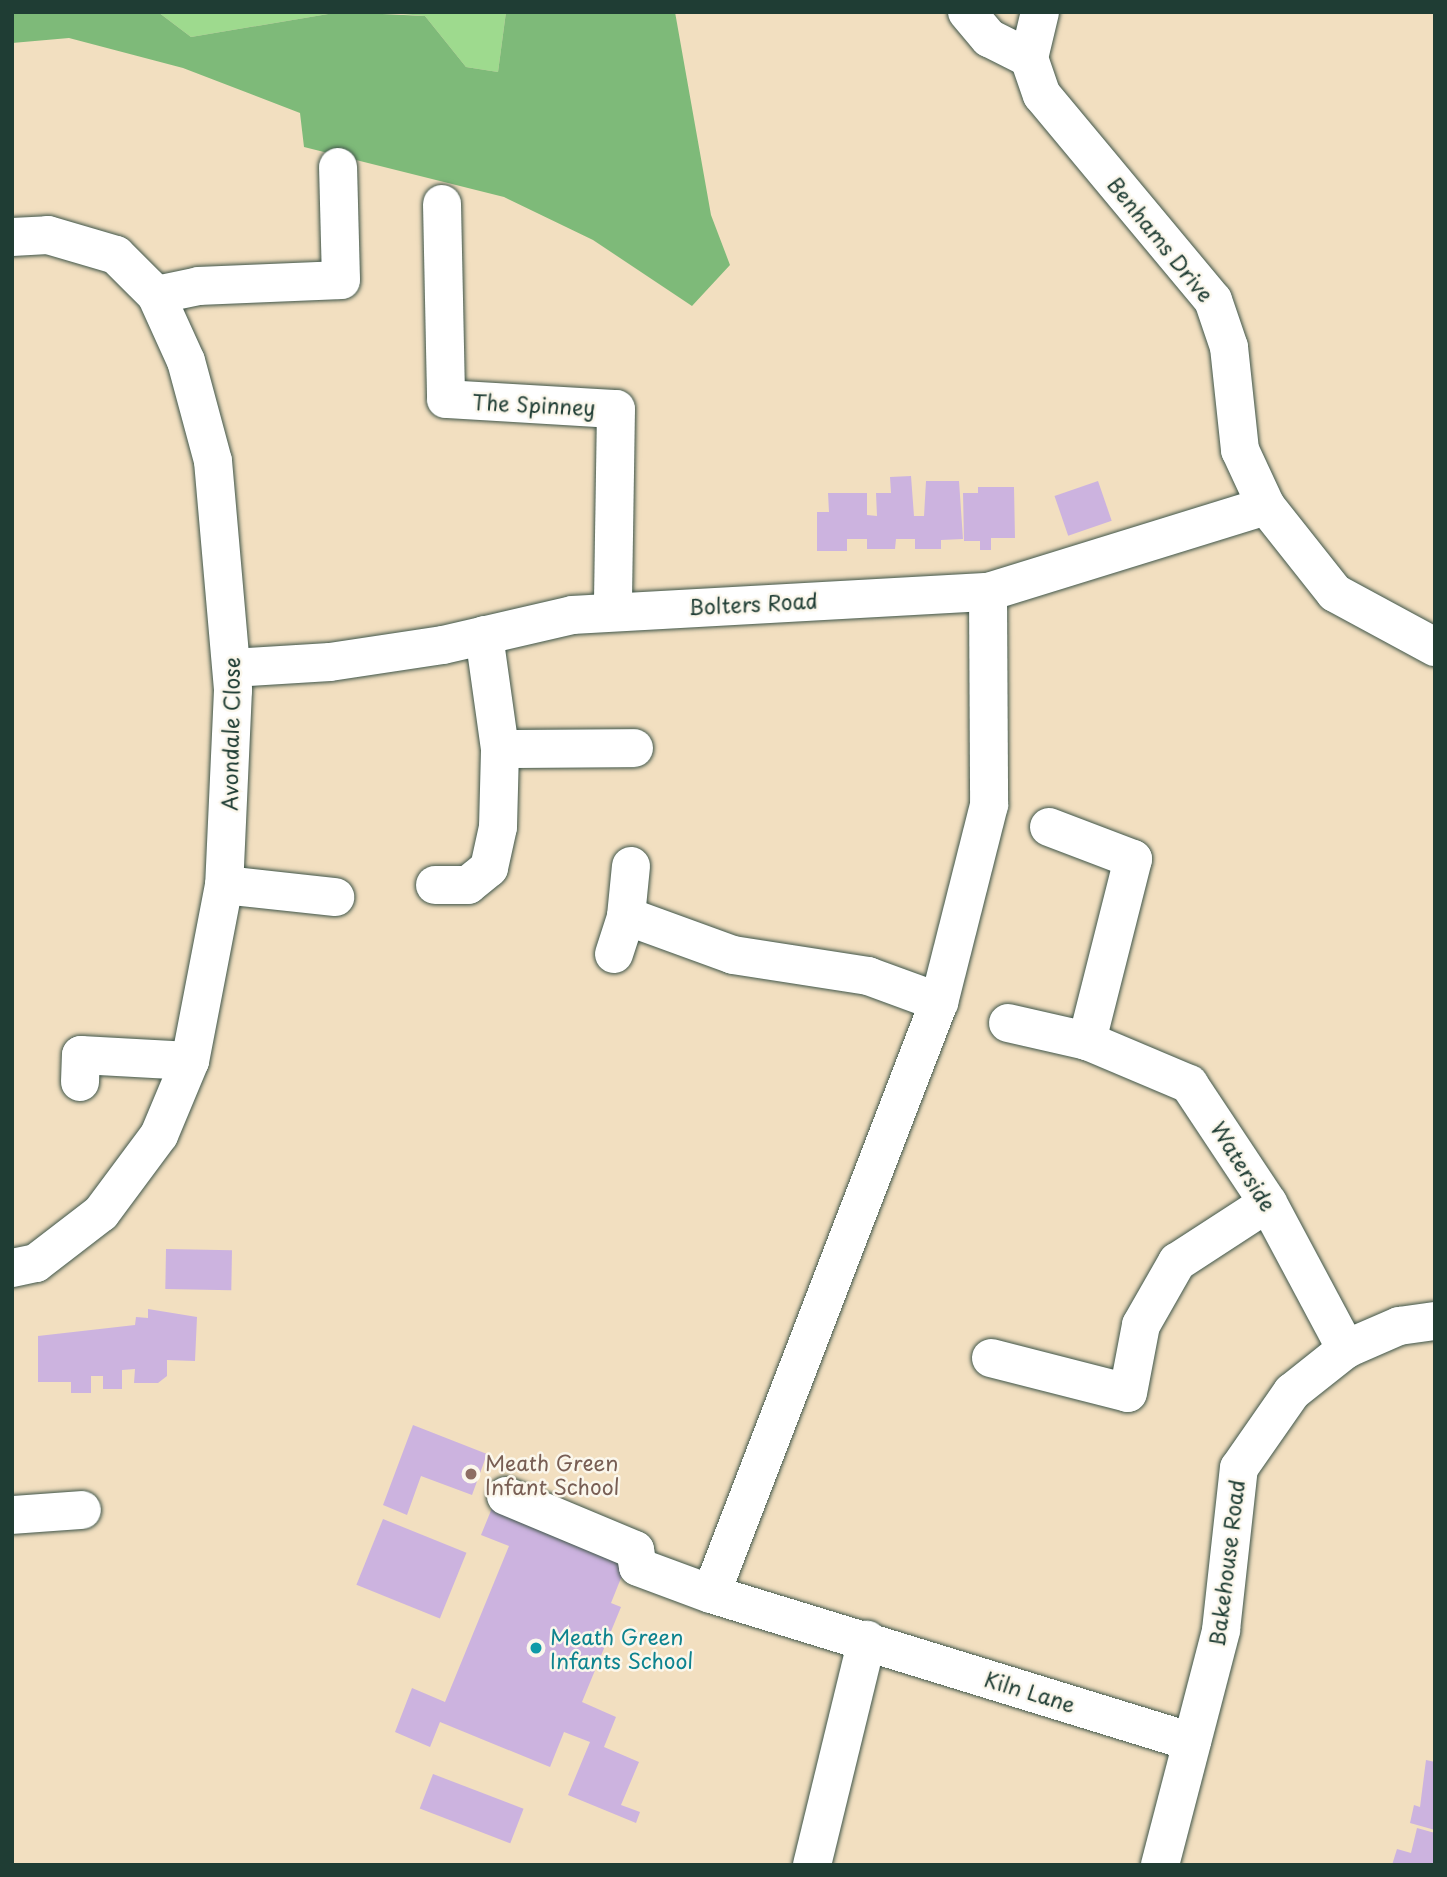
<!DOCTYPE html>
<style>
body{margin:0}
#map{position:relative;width:1447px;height:1877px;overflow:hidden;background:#f2dfc0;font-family:"Playpen Sans",sans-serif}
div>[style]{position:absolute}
.green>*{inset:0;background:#9eda8e}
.forest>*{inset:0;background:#7eba79}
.building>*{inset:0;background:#ccb3df;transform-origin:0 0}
.roads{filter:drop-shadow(0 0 2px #3f5549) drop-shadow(0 0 2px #3f5549)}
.minor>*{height:38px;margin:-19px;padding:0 19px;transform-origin:19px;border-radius:19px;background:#fff}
.dots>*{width:19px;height:19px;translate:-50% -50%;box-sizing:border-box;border:4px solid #fbf7ec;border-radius:50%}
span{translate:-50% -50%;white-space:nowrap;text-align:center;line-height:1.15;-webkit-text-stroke:5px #fbf7ec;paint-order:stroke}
.street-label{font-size:21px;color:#1f3d34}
.education-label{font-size:21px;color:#785e54}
.left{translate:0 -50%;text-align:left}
.culture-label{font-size:21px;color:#0d838f}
.frame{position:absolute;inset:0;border:14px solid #1f3d34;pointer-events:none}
</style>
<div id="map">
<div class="green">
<i style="clip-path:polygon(158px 12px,340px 12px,191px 37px)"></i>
<i style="clip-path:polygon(376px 12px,506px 12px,498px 72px,466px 67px,425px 16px)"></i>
</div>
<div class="forest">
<i style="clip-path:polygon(12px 12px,158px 12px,191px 37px,340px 12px,425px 16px,466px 67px,498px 72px,506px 12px,675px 12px,711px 215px,730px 265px,692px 306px,593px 240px,504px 197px,304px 147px,300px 113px,183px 68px,69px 38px,12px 43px)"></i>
</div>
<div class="building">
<i style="clip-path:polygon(911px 476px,914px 516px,924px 516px,926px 481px,959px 481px,963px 539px,941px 540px,941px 549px,915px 549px,915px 539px,896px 539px,895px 549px,867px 549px,867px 539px,847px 539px,847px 551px,817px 551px,817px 512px,829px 512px,828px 493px,867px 493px,867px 515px,877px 516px,876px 493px,891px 493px,890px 477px)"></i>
<i style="left:1098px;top:481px;width:42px;height:46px;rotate:71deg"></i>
<i style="clip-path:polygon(978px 487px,1014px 487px,1015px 538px,991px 538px,991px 550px,980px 550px,980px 541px,964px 541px,963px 493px,978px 493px)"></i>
<i style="left:166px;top:1249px;width:66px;height:40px;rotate:1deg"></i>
<i style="clip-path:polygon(148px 1309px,197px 1317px,195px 1361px,167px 1360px,167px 1376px,158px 1383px,134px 1383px,135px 1369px,122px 1370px,122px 1389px,103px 1389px,103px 1376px,91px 1376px,91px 1393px,71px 1393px,71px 1382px,38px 1382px,38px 1336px,135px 1325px,136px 1317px,148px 1318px)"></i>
<i style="clip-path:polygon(413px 1425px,487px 1454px,472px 1495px,421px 1476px,407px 1515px,383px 1505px)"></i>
<i style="clip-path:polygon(492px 1508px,627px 1563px,611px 1603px,621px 1607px,582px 1702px,616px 1717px,604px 1747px,639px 1762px,621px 1805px,640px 1812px,636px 1823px,568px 1795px,590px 1742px,564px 1732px,550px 1767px,440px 1722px,430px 1747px,395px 1732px,412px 1688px,445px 1702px,509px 1546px,481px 1535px)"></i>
<i style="left:383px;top:1519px;width:90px;height:71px;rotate:22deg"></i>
<i style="clip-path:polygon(1426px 1760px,1435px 1762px,1435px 1830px,1410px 1823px,1414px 1805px,1420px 1807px)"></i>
<i style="left:433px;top:1774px;width:97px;height:37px;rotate:21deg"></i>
<i style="clip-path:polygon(1417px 1828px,1435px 1833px,1435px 1865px,1392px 1865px,1397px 1849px,1411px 1853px)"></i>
</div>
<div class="roads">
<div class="minor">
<i style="left:967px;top:12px;width:34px;rotate:50deg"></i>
<i style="left:989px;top:38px;width:45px;rotate:26.6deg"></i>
<i style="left:1040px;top:12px;width:47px;rotate:103.4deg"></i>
<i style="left:1029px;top:58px;width:39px;rotate:71deg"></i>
<i style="left:1042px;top:95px;width:267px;rotate:50.2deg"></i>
<i style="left:1213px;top:300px;width:50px;rotate:71.2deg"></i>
<i style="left:1229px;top:347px;width:104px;rotate:83.9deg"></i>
<i style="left:1240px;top:450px;width:62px;rotate:65.1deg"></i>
<i style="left:1266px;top:506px;width:111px;rotate:51.6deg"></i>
<i style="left:1335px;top:593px;width:114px;rotate:28.4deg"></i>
<i style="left:442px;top:204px;width:195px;rotate:88.8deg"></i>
<i style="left:446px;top:399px;width:170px;rotate:3.4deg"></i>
<i style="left:616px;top:409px;width:202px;rotate:90.9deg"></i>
<i style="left:12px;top:237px;width:36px;rotate:-3deg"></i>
<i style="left:48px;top:235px;width:71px;rotate:16.4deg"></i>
<i style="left:116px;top:255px;width:57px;rotate:45deg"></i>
<i style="left:156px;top:295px;width:72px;rotate:65.6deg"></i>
<i style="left:186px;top:361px;width:104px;rotate:74.9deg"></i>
<i style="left:213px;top:461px;width:230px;rotate:85deg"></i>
<i style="left:233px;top:690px;width:195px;rotate:92.6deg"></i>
<i style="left:224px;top:885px;width:179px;rotate:100.9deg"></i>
<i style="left:190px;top:1061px;width:80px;rotate:112.7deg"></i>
<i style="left:159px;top:1135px;width:97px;rotate:126.6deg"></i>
<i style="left:101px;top:1213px;width:82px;rotate:142.4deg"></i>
<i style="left:36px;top:1263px;width:25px;rotate:168deg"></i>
<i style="left:156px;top:295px;width:44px;rotate:-11.8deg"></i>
<i style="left:199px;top:286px;width:142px;rotate:-2.4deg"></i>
<i style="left:341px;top:280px;width:113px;rotate:-91.5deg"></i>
<i style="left:988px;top:592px;width:213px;rotate:89.7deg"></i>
<i style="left:989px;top:805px;width:203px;rotate:104.2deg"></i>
<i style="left:939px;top:1002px;width:634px;rotate:111.06deg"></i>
<i style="left:711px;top:1594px;width:503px;rotate:17.1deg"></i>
<i style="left:232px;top:668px;width:98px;rotate:-3.5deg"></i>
<i style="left:330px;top:662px;width:114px;rotate:-8.6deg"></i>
<i style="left:443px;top:645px;width:133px;rotate:-13deg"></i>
<i style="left:573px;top:615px;width:416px;rotate:-3.2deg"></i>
<i style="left:988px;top:592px;width:291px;rotate:-17.2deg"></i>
<i style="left:500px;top:749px;width:134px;rotate:-0.4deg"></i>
<i style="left:1049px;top:827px;width:90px;rotate:20.9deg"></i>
<i style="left:1133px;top:859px;width:188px;rotate:104.2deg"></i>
<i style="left:631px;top:866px;width:50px;rotate:95.7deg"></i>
<i style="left:626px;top:916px;width:114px;rotate:20deg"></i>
<i style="left:733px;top:955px;width:137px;rotate:8.8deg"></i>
<i style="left:868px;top:976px;width:76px;rotate:20.1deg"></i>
<i style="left:224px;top:885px;width:112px;rotate:6.2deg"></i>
<i style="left:435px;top:885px;width:33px"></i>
<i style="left:468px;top:885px;width:27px;rotate:-39deg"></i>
<i style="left:489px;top:868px;width:42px;rotate:-77.6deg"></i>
<i style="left:498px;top:827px;width:78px;rotate:-88.5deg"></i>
<i style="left:500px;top:749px;width:115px;rotate:-98deg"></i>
<i style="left:614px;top:954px;width:40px;rotate:-72deg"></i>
<i style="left:1008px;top:1023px;width:81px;rotate:12.8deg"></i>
<i style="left:1087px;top:1041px;width:111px;rotate:22.9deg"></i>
<i style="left:1189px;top:1084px;width:143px;rotate:56.4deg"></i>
<i style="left:1268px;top:1203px;width:166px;rotate:61.9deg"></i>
<i style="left:80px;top:1082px;width:27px;rotate:-88deg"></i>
<i style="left:81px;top:1055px;width:109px;rotate:3.2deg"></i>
<i style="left:991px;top:1358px;width:141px;rotate:14.3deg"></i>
<i style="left:1128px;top:1393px;width:69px;rotate:-79.2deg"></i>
<i style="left:1141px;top:1325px;width:73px;rotate:-60.3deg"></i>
<i style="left:1177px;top:1262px;width:108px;rotate:-33deg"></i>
<i style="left:506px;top:1496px;width:140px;rotate:22.7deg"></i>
<i style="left:635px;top:1550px;width:17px;rotate:80deg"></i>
<i style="left:638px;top:1567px;width:78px;rotate:20.3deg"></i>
<i style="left:12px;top:1515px;width:70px;rotate:-4.1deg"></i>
<i style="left:812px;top:1865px;width:232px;rotate:-76.3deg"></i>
<i style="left:1160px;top:1865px;width:243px;rotate:-75.4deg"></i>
<i style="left:1221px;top:1630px;width:163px;rotate:-83.7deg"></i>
<i style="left:1239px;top:1468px;width:93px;rotate:-55.1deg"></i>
<i style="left:1292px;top:1392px;width:69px;rotate:-38.5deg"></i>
<i style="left:1346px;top:1349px;width:58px;rotate:-23.5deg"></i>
<i style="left:1399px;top:1326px;width:36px;rotate:-8deg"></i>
</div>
</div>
<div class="dots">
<i style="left:471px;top:1474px;background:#8d6e63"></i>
<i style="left:536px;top:1648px;background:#0f9aa8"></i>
</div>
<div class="street-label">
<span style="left:1161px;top:239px;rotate:51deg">Benhams Drive</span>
<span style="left:534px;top:404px;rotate:3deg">The Spinney</span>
<span style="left:753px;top:603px;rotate:-3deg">Bolters Road</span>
<span style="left:230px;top:734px;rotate:-89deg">Avondale Close</span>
<span style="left:1244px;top:1166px;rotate:58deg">Waterside</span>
<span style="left:1226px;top:1563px;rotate:-83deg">Bakehouse Road</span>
<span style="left:1030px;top:1691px;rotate:17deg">Kiln Lane</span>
</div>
<div class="education-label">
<span class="left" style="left:485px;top:1474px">Meath Green<br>Infant School</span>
</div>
<div class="culture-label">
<span class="left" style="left:550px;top:1648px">Meath Green<br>Infants School</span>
</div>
<div class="frame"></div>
</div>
